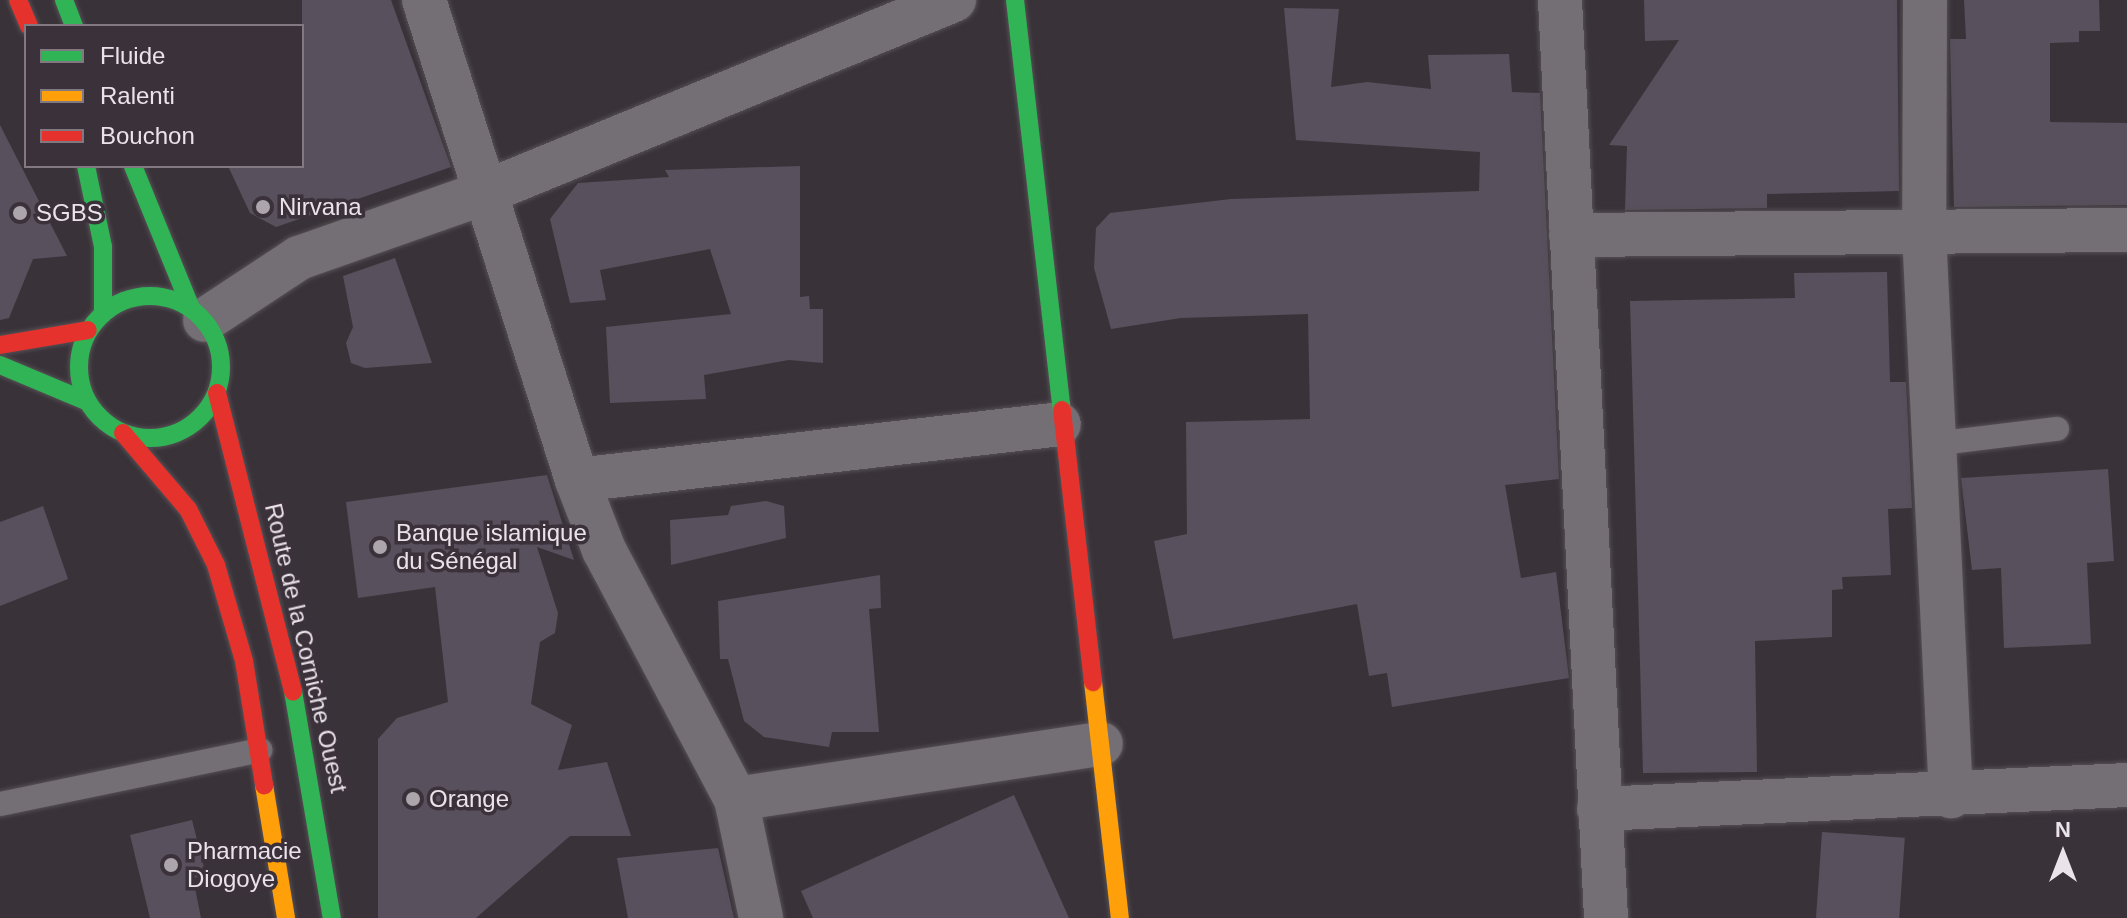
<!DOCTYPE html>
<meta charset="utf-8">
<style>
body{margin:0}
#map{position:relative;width:2127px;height:918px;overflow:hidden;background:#393339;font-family:Helvetica,sans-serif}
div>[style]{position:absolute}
.building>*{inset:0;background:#58505c;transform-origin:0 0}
.roads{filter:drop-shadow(0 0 2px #555055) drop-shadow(0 0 2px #555055)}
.lane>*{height:24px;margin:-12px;padding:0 12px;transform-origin:12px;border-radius:12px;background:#746f74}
.street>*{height:44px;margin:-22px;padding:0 22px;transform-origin:22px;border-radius:22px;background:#746f74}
.fast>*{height:18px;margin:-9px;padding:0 9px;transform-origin:9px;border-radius:9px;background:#30b455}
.fast>.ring{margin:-9px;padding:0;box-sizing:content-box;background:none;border:18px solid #30b455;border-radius:50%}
.slow>*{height:18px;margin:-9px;padding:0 9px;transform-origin:9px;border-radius:9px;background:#ff9f0a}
.jam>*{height:18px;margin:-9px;padding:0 9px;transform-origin:9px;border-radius:9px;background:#e5322d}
.dots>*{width:22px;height:22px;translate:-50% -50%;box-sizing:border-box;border:4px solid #3b313b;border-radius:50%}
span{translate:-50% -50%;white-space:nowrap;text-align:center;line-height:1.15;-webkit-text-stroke:7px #3b313b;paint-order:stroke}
.poi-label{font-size:24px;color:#eae3e9}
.left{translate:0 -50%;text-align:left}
.street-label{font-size:24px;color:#eae3e9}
.legend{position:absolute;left:24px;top:24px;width:280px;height:144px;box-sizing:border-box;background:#3b313b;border:2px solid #817881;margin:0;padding:10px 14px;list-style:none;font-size:24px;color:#eae3e9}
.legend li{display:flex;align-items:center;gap:16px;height:40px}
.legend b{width:40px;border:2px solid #817881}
.north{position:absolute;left:2023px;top:814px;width:80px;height:80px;-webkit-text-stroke:6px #3b313b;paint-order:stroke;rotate:0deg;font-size:22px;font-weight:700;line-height:32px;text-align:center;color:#eae3e9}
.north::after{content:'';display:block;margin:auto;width:28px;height:36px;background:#eae3e9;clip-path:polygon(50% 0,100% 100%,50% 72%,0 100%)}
</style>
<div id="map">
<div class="building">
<i style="clip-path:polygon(302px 0,391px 0,451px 167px,276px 227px,250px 213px,228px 166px,302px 166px)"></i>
<i style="clip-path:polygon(1644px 0,1897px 0,1899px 191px,1767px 194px,1767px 208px,1625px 210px,1627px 146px,1609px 145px,1679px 40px,1645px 41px)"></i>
<i style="clip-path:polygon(1964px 0,2099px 0,2100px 31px,2079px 31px,2079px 42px,2050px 43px,2050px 122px,2127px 123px,2127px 205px,1954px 207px,1950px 39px,1966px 39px)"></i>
<i style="clip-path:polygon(1284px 8px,1339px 9px,1331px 87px,1367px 82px,1431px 89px,1428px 55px,1509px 54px,1512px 92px,1540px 93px,1559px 479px,1505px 485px,1521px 578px,1556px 572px,1569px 678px,1392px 707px,1387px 673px,1369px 676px,1357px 604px,1173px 639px,1154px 541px,1187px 534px,1186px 422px,1310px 419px,1308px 314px,1181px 318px,1111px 329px,1094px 268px,1096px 228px,1110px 213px,1231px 199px,1479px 191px,1480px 152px,1296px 140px)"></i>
<i style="clip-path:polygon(0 125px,67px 256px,33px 259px,9px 318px,0 320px)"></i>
<i style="clip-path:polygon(800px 166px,800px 297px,809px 296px,810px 309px,823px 309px,823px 363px,789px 360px,704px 375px,706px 399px,610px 403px,606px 327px,731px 314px,710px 249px,600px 270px,606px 300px,570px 303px,550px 219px,578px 183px,669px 177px,665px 170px)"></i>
<i style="clip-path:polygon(395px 258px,432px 363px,365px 368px,351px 363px,346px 343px,353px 327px,343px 276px)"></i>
<i style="clip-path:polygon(1887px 272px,1890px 382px,1906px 382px,1912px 508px,1888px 509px,1891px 575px,1842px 577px,1843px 589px,1832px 590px,1832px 637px,1755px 641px,1757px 772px,1643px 773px,1630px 301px,1795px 298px,1794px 273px)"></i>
<i style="clip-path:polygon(2108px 469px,2114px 561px,2087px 563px,2091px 644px,2004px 648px,2001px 568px,1972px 570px,1961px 478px)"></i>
<i style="clip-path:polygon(547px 475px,574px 560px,537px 547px,558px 613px,555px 633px,540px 642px,531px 704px,572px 725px,558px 770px,607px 762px,631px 836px,570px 836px,476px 918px,378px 918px,378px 739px,397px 718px,448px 702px,435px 587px,358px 598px,346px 502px)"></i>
<i style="clip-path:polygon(766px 501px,784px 506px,786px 538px,671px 565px,670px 520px,728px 515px,731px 506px)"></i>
<i style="clip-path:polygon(43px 506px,68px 579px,0 606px,0 522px)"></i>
<i style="clip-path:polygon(880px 575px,881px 608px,869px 609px,879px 732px,832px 732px,829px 747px,764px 737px,744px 721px,728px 659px,720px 659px,718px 601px)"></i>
<i style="clip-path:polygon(1014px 795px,1069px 918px,813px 918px,801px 891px)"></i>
<i style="clip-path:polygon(192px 820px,206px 875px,193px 878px,201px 918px,150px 918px,130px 835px)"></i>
<i style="left:1822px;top:832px;width:83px;height:86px;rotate:4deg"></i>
<i style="clip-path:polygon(718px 848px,734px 918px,628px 918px,617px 858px)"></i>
</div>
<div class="roads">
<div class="lane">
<i style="left:1934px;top:444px;width:124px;rotate:-7deg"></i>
<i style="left:0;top:804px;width:266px;rotate:-11.7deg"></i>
</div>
<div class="street">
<i style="left:424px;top:0;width:504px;rotate:72.32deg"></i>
<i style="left:577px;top:480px;width:75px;rotate:68.9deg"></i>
<i style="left:604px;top:550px;width:282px;rotate:62.1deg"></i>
<i style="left:736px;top:799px;width:122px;rotate:78.1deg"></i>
<i style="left:1560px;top:0;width:919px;rotate:87.13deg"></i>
<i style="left:1925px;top:0;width:232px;rotate:90.2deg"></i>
<i style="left:1924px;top:232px;width:565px;rotate:87.26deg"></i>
<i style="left:1571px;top:235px;width:556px;rotate:-0.52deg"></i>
<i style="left:205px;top:320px;width:113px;rotate:-33.4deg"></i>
<i style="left:299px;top:258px;width:198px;rotate:-19.4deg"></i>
<i style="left:486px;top:192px;width:506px;rotate:-22.31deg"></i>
<i style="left:577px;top:480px;width:485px;rotate:-6.6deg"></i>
<i style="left:736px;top:799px;width:369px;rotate:-8.6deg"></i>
<i style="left:1599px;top:809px;width:529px;rotate:-2.6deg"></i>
</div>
<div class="fast">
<i style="left:64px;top:0;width:28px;rotate:69deg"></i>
<i style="left:1015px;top:0;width:413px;rotate:83.5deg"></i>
<i style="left:86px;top:166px;width:83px;rotate:78.1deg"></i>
<i style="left:103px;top:247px;width:67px;rotate:90deg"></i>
<i style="left:133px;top:166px;width:153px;rotate:67.8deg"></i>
<i class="ring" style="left:79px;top:296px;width:124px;height:124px"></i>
<i style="left:0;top:365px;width:95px;rotate:22.8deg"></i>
<i style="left:293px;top:691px;width:230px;rotate:80.3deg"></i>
</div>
<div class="slow">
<i style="left:1093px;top:682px;width:238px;rotate:83.5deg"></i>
<i style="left:264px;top:785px;width:135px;rotate:80.6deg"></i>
</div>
<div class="jam">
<i style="left:18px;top:0;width:28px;rotate:67deg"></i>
<i style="left:0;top:345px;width:89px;rotate:-9.7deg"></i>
<i style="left:217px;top:393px;width:308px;rotate:75.7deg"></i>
<i style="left:1062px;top:410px;width:274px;rotate:83.5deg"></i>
<i style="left:123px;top:433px;width:100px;rotate:49.5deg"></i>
<i style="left:188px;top:509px;width:63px;rotate:63.4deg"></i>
<i style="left:216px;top:565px;width:100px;rotate:73.7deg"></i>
<i style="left:244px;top:661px;width:126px;rotate:80.8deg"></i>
</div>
</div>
<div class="dots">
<i style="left:263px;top:207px;background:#aca5ab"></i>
<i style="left:20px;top:213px;background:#aca5ab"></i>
<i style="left:380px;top:547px;background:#aca5ab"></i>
<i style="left:413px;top:799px;background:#aca5ab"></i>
<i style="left:171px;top:865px;background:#aca5ab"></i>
</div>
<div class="poi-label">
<span class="left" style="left:279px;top:207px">Nirvana</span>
<span class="left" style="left:36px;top:213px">SGBS</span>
<span class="left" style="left:396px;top:547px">Banque islamique<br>du Sénégal</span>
<span class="left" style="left:429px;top:799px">Orange</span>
<span class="left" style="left:187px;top:865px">Pharmacie<br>Diogoye</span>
</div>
<div class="street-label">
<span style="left:306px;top:648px;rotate:77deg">Route de la Corniche Ouest</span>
</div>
<ul class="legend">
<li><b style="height:10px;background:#30b455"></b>Fluide</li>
<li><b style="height:10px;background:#ff9f0a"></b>Ralenti</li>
<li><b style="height:10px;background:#e5322d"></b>Bouchon</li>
</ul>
<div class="north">N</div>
</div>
